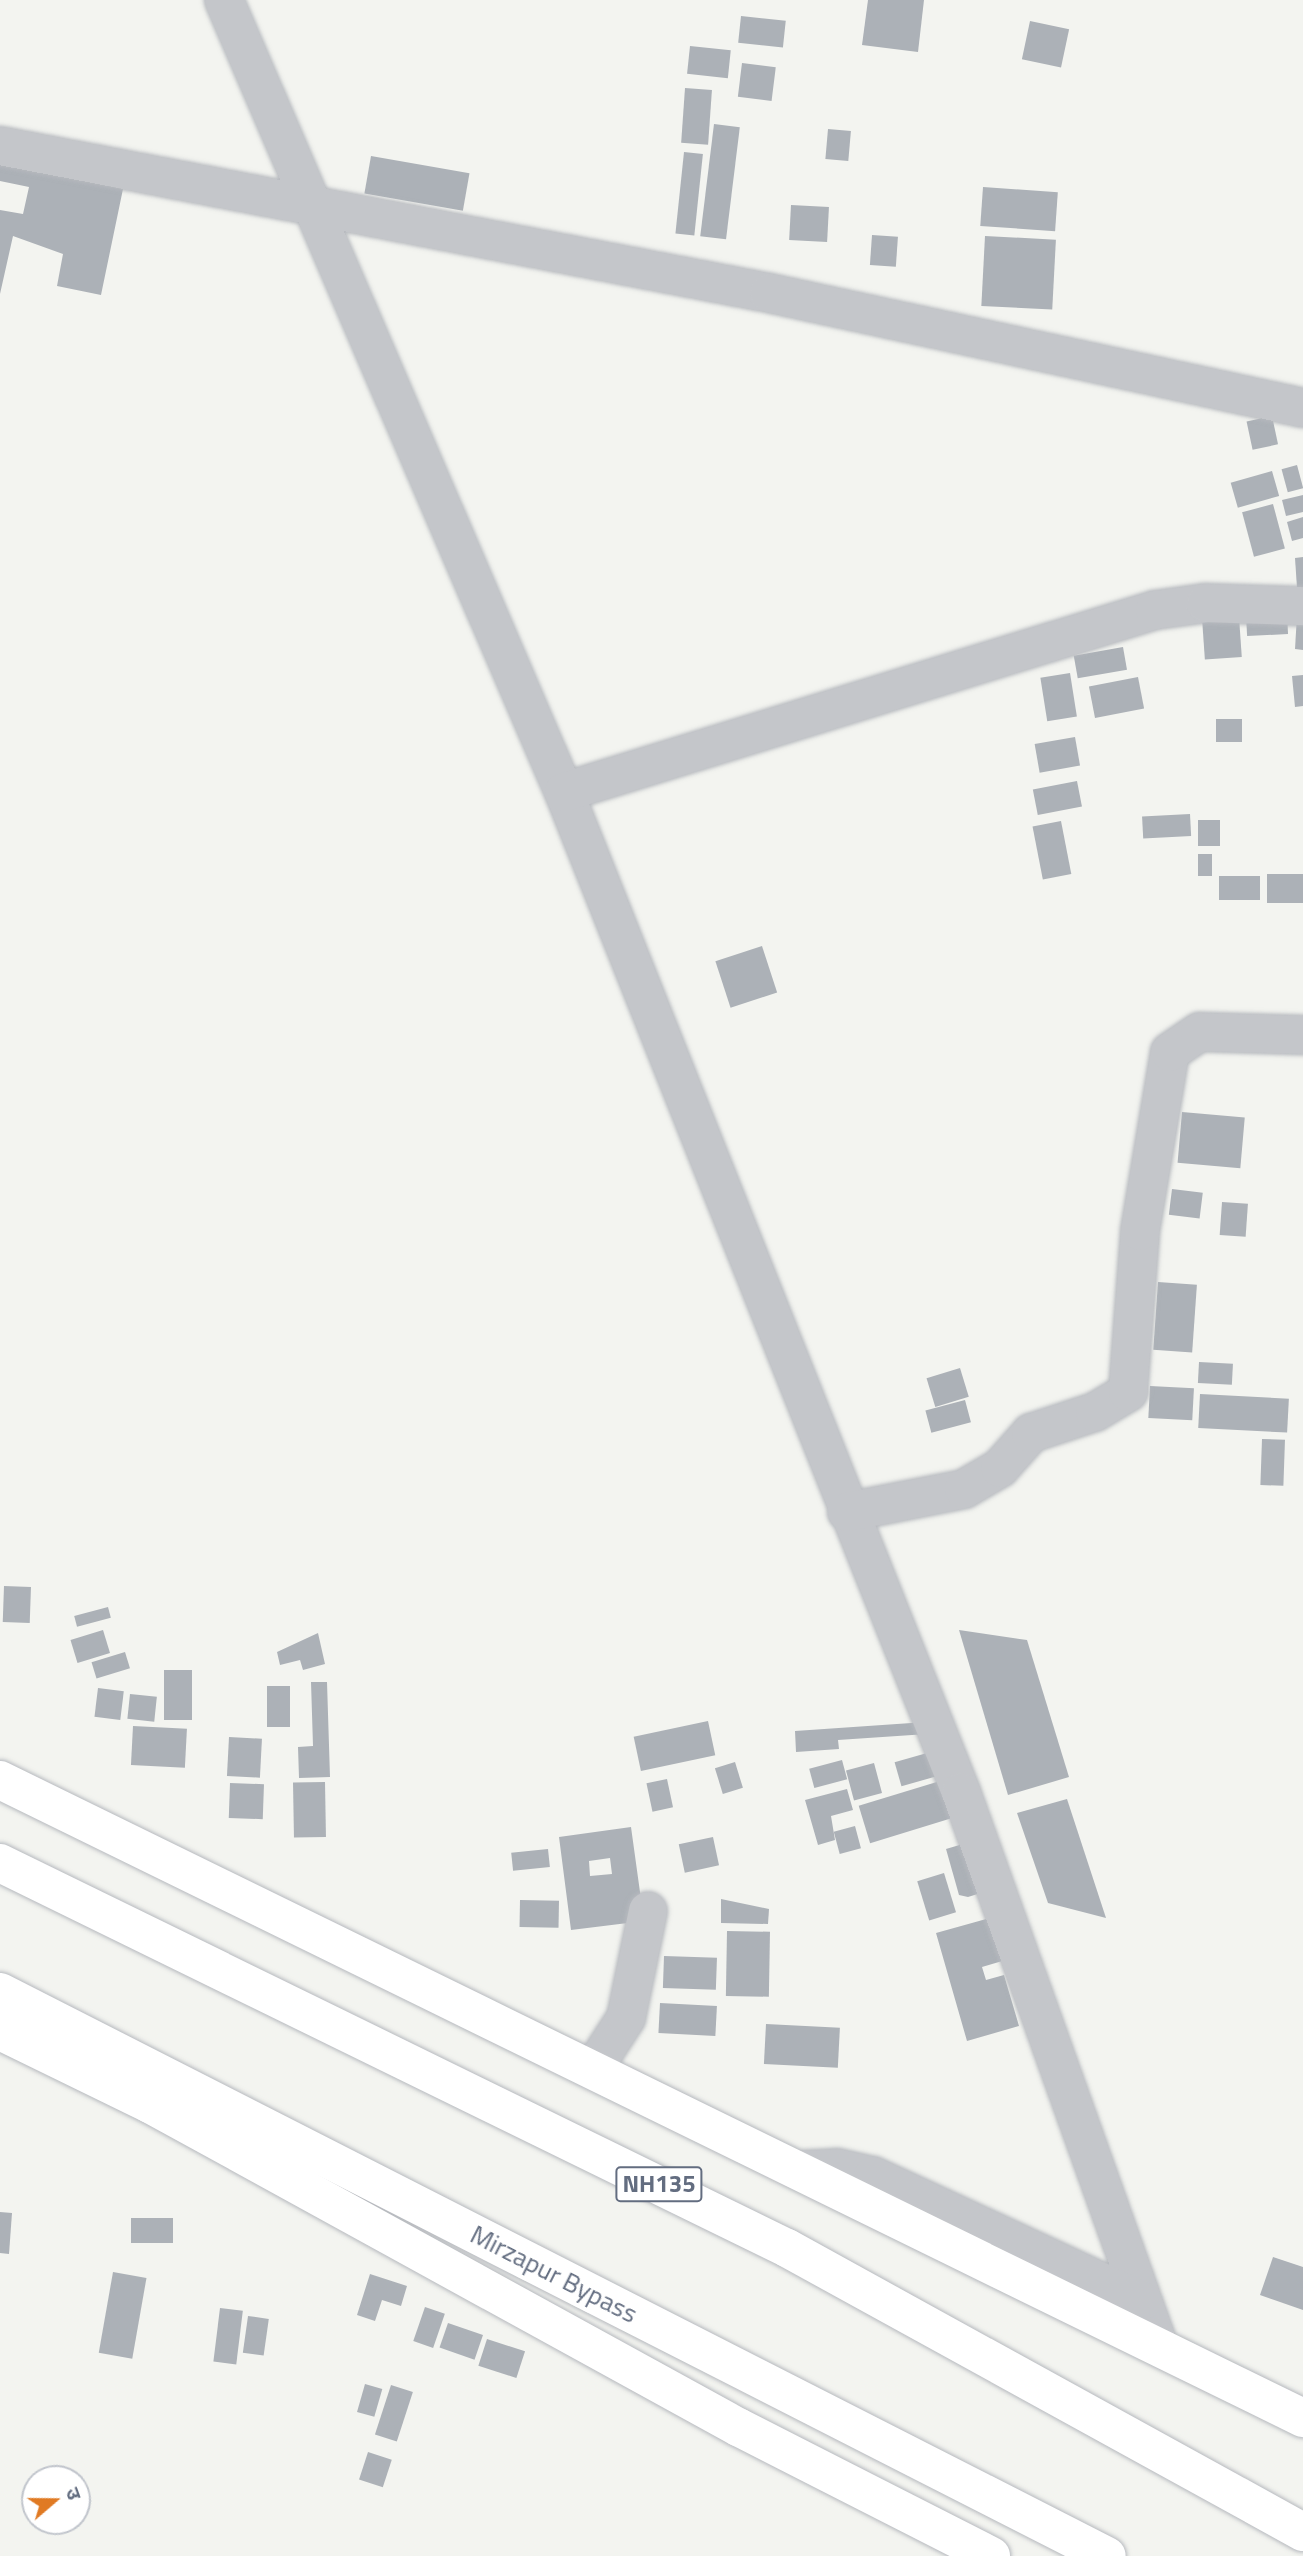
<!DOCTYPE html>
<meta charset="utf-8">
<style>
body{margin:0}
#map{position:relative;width:1303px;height:2556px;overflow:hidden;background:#f3f4f0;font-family:"Titillium Web","Noto Sans Devanagari",sans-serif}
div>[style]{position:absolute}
.building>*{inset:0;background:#acb1b7;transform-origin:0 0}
.roads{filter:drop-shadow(0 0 2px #b6b9be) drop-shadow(0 0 2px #b6b9be)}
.street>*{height:38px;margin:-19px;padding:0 19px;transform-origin:19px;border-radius:19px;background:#c4c6ca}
.secondary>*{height:38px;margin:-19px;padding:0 19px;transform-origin:19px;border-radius:19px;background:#fff}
.highway>*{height:38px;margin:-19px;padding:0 19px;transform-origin:19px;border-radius:19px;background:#fff}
span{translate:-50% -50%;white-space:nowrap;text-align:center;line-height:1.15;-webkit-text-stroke:7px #fff;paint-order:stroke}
.shield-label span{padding:2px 5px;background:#fff;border:2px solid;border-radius:5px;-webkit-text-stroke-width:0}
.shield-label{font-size:24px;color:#636d80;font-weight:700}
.street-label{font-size:26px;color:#636d80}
.north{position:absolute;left:21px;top:2465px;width:70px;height:70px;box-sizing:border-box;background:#fff;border:2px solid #c1c5cc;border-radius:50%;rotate:70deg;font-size:19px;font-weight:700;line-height:28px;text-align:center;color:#636d80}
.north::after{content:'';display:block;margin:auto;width:24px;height:32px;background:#e07a23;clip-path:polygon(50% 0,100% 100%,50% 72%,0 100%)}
</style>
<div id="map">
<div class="building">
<i style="clip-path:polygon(868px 0,924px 0,918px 52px,862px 45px)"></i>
<i style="left:741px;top:16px;width:45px;height:27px;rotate:6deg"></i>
<i style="left:1030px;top:21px;width:40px;height:39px;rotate:12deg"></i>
<i style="left:690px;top:46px;width:41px;height:28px;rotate:6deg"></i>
<i style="left:742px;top:63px;width:34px;height:34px;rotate:7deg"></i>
<i style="left:685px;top:88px;width:27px;height:55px;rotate:4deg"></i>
<i style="left:714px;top:124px;width:26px;height:113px;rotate:7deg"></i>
<i style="left:828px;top:129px;width:23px;height:30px;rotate:5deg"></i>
<i style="left:684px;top:152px;width:19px;height:82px;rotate:6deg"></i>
<i style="left:371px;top:156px;width:100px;height:38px;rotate:10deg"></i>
<i style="clip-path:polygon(0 164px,123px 189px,101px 295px,57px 286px,63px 254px,13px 236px,0 294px,0 210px,23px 214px,29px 187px,0 181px)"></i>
<i style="left:983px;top:187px;width:75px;height:39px;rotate:4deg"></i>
<i style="left:791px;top:205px;width:38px;height:35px;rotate:3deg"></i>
<i style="left:872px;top:235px;width:26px;height:30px;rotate:4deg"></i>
<i style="left:985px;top:236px;width:71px;height:70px;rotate:3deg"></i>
<i style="left:1272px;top:416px;width:29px;height:26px;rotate:78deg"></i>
<i style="left:1297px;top:465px;width:24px;height:16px;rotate:75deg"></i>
<i style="left:1272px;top:471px;width:26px;height:43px;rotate:74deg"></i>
<i style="clip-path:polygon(1303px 495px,1303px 512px,1286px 516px,1282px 500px)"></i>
<i style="left:1273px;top:504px;width:46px;height:32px;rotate:75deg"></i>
<i style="clip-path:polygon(1303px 517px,1303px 538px,1292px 541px,1287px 522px)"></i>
<i style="clip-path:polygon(1303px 557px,1303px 588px,1297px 588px,1295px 558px)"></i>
<i style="left:1287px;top:614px;width:20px;height:41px;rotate:87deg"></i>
<i style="clip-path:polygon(1297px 615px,1303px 616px,1303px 650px,1295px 649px)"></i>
<i style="left:1239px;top:617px;width:40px;height:37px;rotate:86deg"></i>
<i style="left:1123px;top:647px;width:23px;height:50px;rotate:80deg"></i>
<i style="left:1070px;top:673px;width:44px;height:30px;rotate:81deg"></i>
<i style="clip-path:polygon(1303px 675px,1303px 706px,1295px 707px,1292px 676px)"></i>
<i style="left:1138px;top:677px;width:32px;height:50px;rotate:79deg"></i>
<i style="left:1216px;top:719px;width:26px;height:23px"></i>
<i style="left:1075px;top:737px;width:29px;height:41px;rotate:80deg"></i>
<i style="left:1077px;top:781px;width:26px;height:45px;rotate:79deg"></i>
<i style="left:1190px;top:814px;width:22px;height:48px;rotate:87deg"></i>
<i style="left:1198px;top:820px;width:22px;height:26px"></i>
<i style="left:1061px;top:821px;width:54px;height:29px;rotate:79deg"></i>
<i style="left:1198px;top:854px;width:14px;height:22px"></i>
<i style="left:1303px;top:874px;width:29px;height:36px;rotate:90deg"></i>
<i style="left:1219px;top:876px;width:41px;height:24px"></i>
<i style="left:762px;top:946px;width:49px;height:49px;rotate:72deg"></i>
<i style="left:1182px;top:1112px;width:63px;height:51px;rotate:5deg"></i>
<i style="left:1172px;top:1189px;width:31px;height:26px;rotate:7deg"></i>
<i style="left:1222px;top:1202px;width:26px;height:33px;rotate:4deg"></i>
<i style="left:1158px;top:1282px;width:39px;height:68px;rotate:4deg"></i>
<i style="left:1199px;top:1362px;width:34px;height:21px;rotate:3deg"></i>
<i style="left:960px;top:1368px;width:30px;height:35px;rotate:73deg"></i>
<i style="left:1150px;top:1386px;width:44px;height:32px;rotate:3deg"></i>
<i style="left:1200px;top:1394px;width:89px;height:34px;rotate:3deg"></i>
<i style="left:965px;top:1400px;width:23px;height:41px;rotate:75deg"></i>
<i style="left:1262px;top:1439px;width:23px;height:46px;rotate:2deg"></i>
<i style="left:4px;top:1586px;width:27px;height:36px;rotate:2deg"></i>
<i style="left:108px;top:1607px;width:11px;height:35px;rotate:75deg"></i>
<i style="left:103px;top:1630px;width:24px;height:34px;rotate:73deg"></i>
<i style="clip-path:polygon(959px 1630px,1027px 1640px,1069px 1777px,1008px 1795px)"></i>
<i style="clip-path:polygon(318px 1633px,325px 1664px,303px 1670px,300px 1660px,280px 1665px,277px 1652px)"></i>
<i style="left:125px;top:1652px;width:17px;height:35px;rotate:73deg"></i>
<i style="left:164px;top:1670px;width:28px;height:50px"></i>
<i style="clip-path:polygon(311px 1682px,327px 1682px,330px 1777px,299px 1778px,298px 1747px,313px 1746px)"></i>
<i style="left:267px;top:1686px;width:23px;height:41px"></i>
<i style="left:98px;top:1688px;width:26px;height:29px;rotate:7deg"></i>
<i style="left:130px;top:1694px;width:27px;height:25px;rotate:6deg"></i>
<i style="left:708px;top:1721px;width:35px;height:76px;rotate:78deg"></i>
<i style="clip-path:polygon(926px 1722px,927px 1734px,838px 1740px,839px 1749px,796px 1752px,795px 1731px)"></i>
<i style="left:133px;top:1726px;width:54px;height:39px;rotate:3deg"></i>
<i style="left:229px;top:1737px;width:33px;height:39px;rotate:3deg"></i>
<i style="left:934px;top:1751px;width:25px;height:41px;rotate:74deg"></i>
<i style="left:842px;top:1760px;width:20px;height:34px;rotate:75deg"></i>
<i style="left:735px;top:1762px;width:27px;height:21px;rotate:73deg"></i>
<i style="left:874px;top:1763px;width:31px;height:29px;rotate:75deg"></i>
<i style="left:667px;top:1779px;width:29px;height:21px;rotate:78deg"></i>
<i style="left:940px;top:1781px;width:39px;height:85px;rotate:73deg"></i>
<i style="left:325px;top:1782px;width:55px;height:32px;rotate:89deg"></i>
<i style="left:230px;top:1783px;width:34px;height:35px;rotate:2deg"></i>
<i style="clip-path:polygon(847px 1789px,853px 1810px,831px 1816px,835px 1840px,818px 1845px,805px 1800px)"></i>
<i style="clip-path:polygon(1067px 1799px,1106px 1918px,1048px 1903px,1017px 1813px)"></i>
<i style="left:855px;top:1826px;width:23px;height:22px;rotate:75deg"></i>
<i style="clip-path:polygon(evenodd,631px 1827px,644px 1921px,571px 1930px,559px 1837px,631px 1827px,610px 1858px,612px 1874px,590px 1876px,589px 1861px,610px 1858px)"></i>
<i style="left:713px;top:1837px;width:29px;height:35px;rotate:78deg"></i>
<i style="clip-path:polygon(973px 1841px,987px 1891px,968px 1897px,959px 1895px,946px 1849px)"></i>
<i style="left:548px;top:1849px;width:18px;height:37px;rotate:84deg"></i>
<i style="left:944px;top:1873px;width:41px;height:28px;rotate:73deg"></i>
<i style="clip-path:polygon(721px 1899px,769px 1909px,768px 1924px,721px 1923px)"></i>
<i style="left:520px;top:1900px;width:39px;height:27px;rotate:1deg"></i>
<i style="clip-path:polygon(997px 1916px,1009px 1959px,982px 1967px,986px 1980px,1004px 1975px,1019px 2026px,967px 2041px,936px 1933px)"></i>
<i style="left:727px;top:1931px;width:43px;height:65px;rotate:1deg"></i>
<i style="left:664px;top:1956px;width:53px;height:32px;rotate:2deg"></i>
<i style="left:660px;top:2003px;width:57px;height:30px;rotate:3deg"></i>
<i style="left:766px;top:2024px;width:74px;height:40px;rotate:3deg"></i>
<i style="clip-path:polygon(0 2212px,12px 2213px,9px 2254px,0 2253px)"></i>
<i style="left:131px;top:2218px;width:42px;height:25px"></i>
<i style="clip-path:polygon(1273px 2257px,1303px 2267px,1303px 2310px,1260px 2295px)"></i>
<i style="left:113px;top:2272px;width:34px;height:82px;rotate:10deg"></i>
<i style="clip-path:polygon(370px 2274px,407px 2286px,401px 2306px,382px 2300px,375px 2321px,357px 2315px)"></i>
<i style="left:425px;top:2307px;width:21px;height:36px;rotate:19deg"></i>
<i style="left:220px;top:2308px;width:23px;height:54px;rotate:7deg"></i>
<i style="left:248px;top:2316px;width:21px;height:37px;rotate:8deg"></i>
<i style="left:448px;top:2323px;width:37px;height:26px;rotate:19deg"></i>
<i style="left:487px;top:2339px;width:40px;height:28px;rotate:18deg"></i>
<i style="left:365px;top:2384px;width:18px;height:29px;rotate:16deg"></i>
<i style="left:391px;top:2385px;width:23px;height:52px;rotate:18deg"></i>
<i style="left:368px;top:2452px;width:25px;height:29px;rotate:18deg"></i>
</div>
<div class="roads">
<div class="street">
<i style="left:224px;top:0;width:862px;rotate:66.77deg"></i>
<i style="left:564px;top:792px;width:1076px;rotate:68.35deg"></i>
<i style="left:961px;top:1792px;width:586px;rotate:70.36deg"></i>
<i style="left:0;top:146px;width:783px;rotate:10.82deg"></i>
<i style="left:769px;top:293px;width:546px;rotate:12.15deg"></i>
<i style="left:564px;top:792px;width:618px;rotate:-17.12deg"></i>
<i style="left:1155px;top:610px;width:51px;rotate:-7.8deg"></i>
<i style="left:1206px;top:603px;width:97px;rotate:1.8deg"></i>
<i style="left:847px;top:1512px;width:119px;rotate:-11.1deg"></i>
<i style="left:964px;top:1489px;width:42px;rotate:-30.3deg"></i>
<i style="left:1000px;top:1468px;width:47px;rotate:-48.5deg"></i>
<i style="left:1031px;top:1433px;width:67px;rotate:-18.2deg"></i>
<i style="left:1095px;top:1412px;width:39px;rotate:-31deg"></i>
<i style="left:1128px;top:1392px;width:161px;rotate:-85.7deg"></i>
<i style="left:1140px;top:1231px;width:181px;rotate:-80.5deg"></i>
<i style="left:1170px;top:1052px;width:36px;rotate:-34deg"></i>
<i style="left:1200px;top:1032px;width:103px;rotate:1.7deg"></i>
<i style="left:593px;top:2069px;width:61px;rotate:-57.1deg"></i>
<i style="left:626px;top:2018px;width:109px;rotate:-78.4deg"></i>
<i style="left:802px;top:2170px;width:35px;rotate:-3deg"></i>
<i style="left:837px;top:2168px;width:37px;rotate:13deg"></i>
<i style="left:873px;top:2176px;width:297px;rotate:24.9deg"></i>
</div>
<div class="secondary">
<i style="left:0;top:1780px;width:1451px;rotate:26.09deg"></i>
<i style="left:0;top:2031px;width:167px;rotate:26deg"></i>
<i style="left:150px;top:2104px;width:671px;rotate:28.78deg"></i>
<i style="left:738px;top:2427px;width:284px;rotate:27deg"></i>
</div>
<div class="highway">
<i style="left:0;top:1863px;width:876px;rotate:26.07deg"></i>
<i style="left:787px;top:2248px;width:589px;rotate:28.83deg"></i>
<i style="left:0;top:1992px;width:1242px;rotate:27deg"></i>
</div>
</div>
<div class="shield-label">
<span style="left:659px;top:2184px">NH135</span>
</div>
<div class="street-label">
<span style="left:554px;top:2274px;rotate:27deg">Mirzapur Bypass</span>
</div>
<div class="north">उ</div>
</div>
